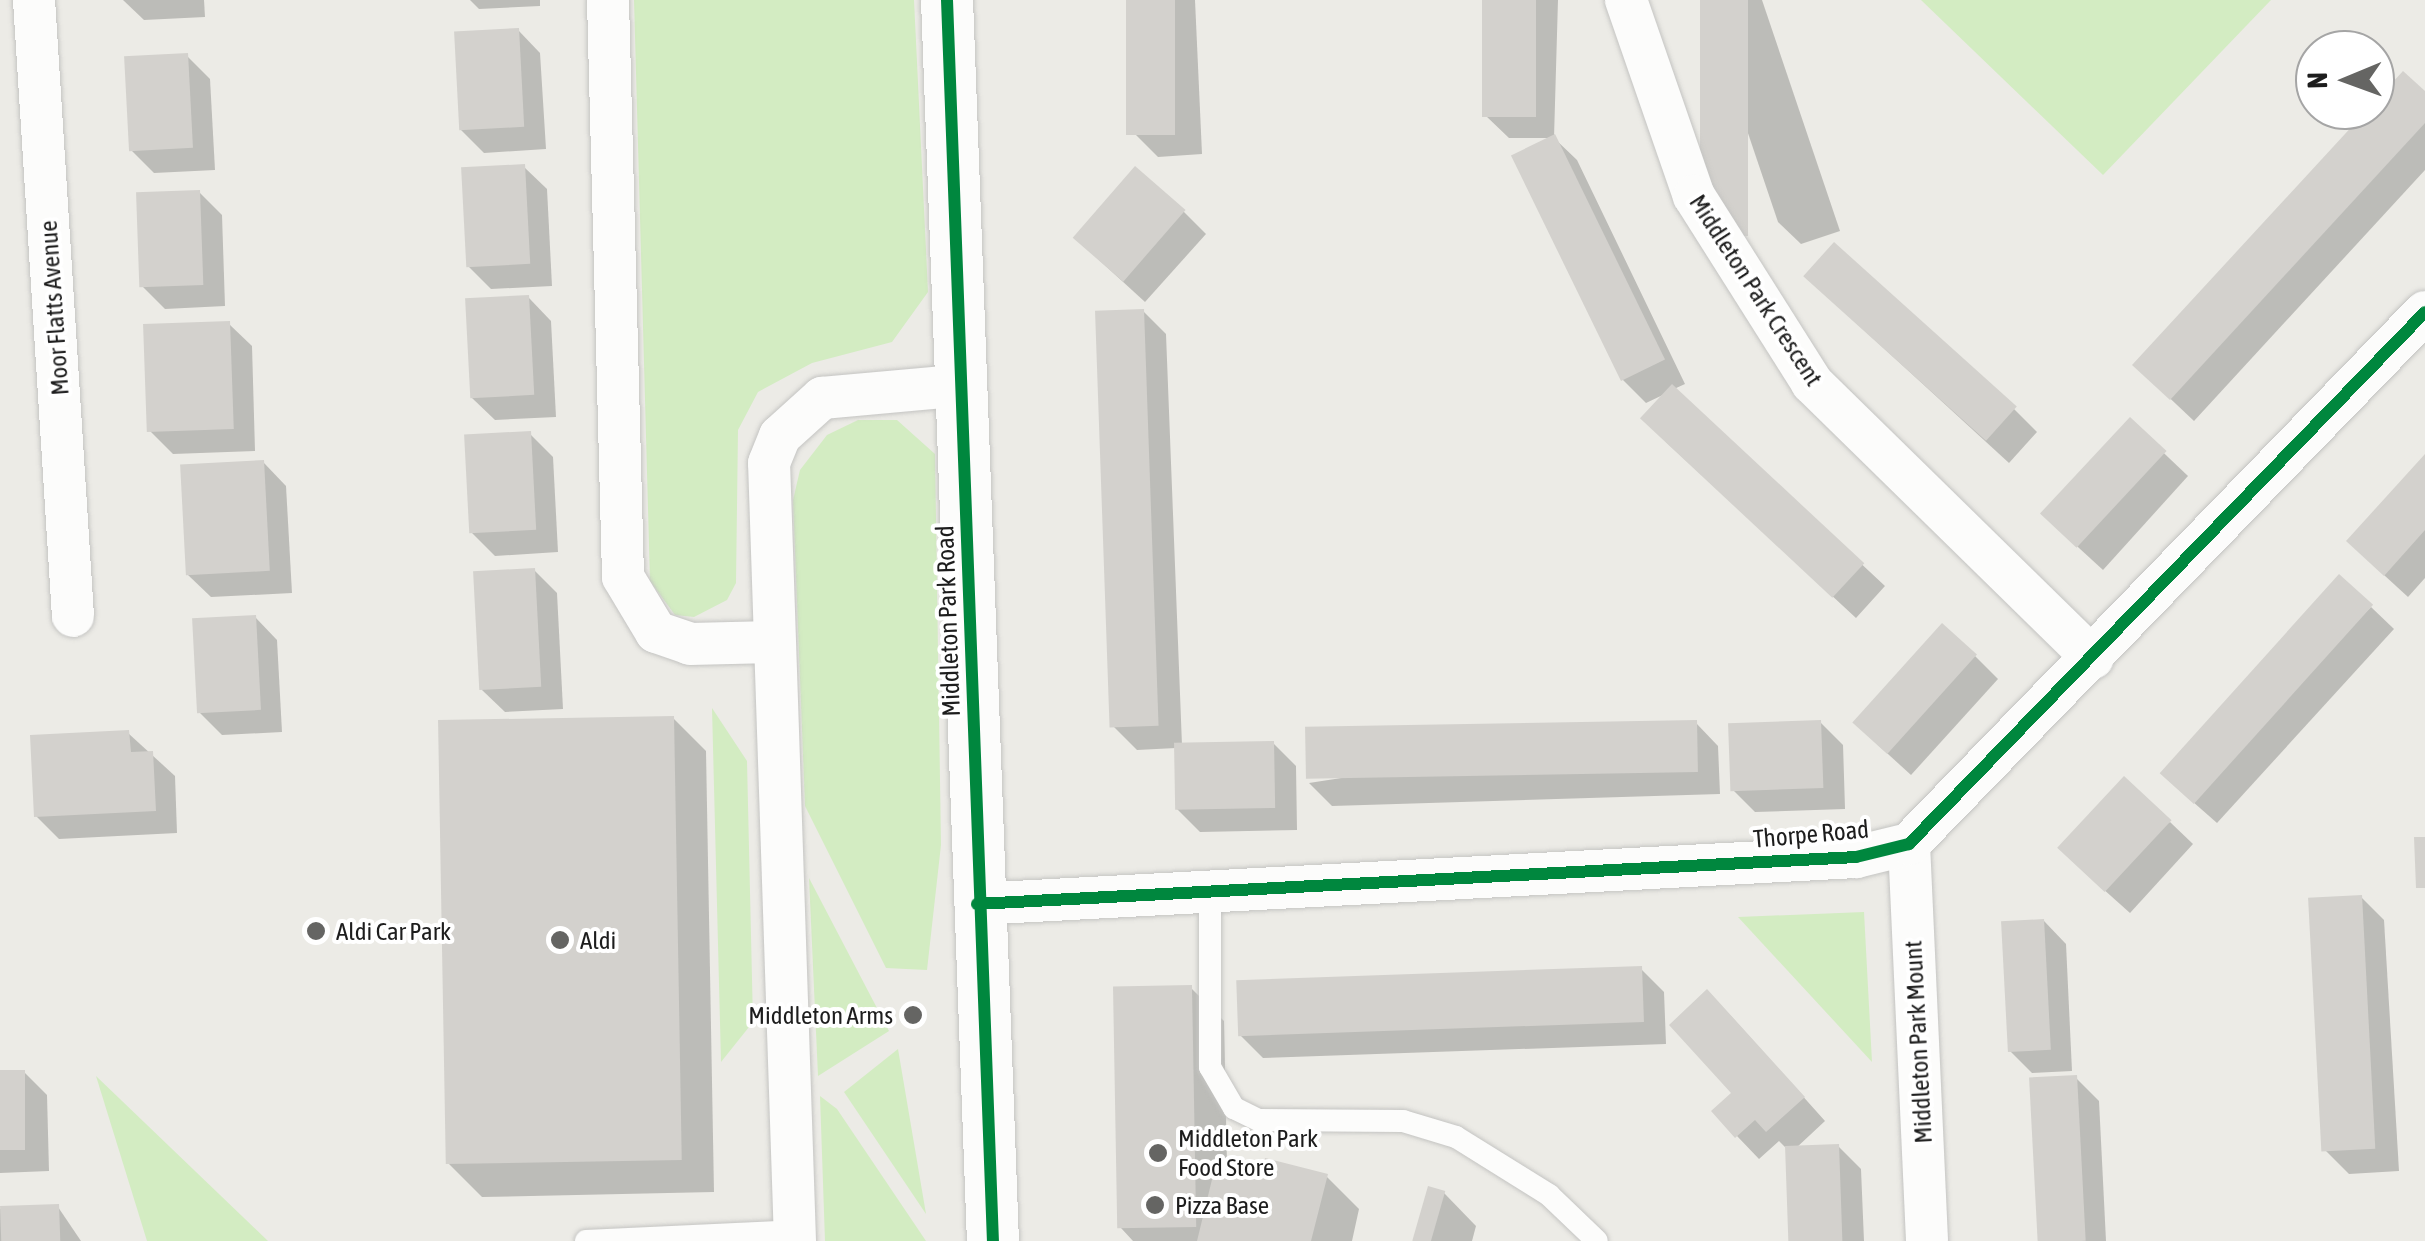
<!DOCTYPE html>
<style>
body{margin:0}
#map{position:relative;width:2425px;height:1241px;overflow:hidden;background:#ecebe6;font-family:"Asap Condensed",sans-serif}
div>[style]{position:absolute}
.grass>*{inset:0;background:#d3ecc2}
.shadow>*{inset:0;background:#0003}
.building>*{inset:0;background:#d3d1cd;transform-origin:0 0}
.roads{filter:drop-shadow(0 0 2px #c4c4c2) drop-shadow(0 0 2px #c4c4c2)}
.service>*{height:22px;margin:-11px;padding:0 11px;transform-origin:11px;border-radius:11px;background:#fcfcfb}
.minor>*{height:42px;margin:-21px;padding:0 21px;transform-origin:21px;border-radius:21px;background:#fcfcfb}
.tertiary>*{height:52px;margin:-26px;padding:0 26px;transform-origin:26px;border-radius:26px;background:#fcfcfb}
.cycleway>*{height:12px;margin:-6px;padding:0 6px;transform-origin:6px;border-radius:6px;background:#00873e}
.dots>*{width:28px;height:28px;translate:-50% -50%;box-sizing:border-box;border:5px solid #fff;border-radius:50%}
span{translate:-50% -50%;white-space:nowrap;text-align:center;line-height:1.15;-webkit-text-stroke:8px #fff;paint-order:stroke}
.street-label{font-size:25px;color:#1d1d1d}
.poi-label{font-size:25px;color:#1d1d1d}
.left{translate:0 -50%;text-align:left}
.right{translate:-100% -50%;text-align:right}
.north{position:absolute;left:2295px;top:30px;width:100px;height:100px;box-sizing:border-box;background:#fff;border:2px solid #a5a5a5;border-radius:50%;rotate:269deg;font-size:28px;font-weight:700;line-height:40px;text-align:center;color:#1d1d1d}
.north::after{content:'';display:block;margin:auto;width:35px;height:45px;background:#656563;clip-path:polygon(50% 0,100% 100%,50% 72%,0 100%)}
</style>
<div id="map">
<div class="grass">
<i style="clip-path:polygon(634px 0,914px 0,928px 292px,892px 342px,812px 363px,758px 392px,738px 430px,736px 583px,727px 600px,694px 617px,675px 615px,650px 581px)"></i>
<i style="clip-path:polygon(1921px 0,2271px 0,2103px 175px)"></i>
<i style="clip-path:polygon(858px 420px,897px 420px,935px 454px,941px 845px,927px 970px,886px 968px,805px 806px,793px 500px,800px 470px,827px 435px)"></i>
<i style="clip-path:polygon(712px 708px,747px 761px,753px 1022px,721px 1062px)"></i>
<i style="clip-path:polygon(809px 878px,889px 1031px,818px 1076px)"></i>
<i style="clip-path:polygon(1864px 912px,1872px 1062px,1738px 917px)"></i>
<i style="clip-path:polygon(898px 1049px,926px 1214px,844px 1092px)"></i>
<i style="clip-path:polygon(96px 1076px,268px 1241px,147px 1241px)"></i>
<i style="clip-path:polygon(820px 1096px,837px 1109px,926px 1241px,825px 1241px)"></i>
</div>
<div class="shadow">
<i style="clip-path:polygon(123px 0,204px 0,205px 17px,144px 20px)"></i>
<i style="clip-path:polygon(470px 0,540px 0,540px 6px,479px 9px)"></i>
<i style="clip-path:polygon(1128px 0,1195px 0,1202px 154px,1158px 157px,1135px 134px)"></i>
<i style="clip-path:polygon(1485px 0,1558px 0,1554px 138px,1577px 160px,1685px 384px,1674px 389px,1885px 586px,1856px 618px,1666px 442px,1667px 393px,1646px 403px,1623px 380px,1554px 138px,1509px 138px,1486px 116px)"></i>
<i style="clip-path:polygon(1703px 0,1762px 0,1840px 231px,1801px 244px,1778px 222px)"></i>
<i style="clip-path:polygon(518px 30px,540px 53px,546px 149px,484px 153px,461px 130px)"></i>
<i style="clip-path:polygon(187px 56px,210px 79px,215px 170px,154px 173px,131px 150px)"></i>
<i style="clip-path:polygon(2425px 95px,2425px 170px,2194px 421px,2158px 387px)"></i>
<i style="clip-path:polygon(524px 167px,547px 189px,552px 286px,491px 289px,468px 266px)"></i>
<i style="clip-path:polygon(199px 192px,222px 215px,225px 306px,165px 309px,142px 286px)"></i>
<i style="clip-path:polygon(1183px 211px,1206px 234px,1145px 302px,1098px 259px)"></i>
<i style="clip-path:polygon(529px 298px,551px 321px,556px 417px,495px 420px,472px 398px)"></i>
<i style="clip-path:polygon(1829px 298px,2014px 409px,2037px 432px,2009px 463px)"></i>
<i style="clip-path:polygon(1143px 311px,1166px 334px,1182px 745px,1273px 743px,1296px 766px,1297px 830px,1200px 832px,1177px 809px,1176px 748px,1137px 750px,1114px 727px)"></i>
<i style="clip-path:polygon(229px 324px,252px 346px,255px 451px,173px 454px,150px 431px)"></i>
<i style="clip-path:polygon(2130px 421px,2188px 476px,2103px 570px,2067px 537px)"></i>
<i style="clip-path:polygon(530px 434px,553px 457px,558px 552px,495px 556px,472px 533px)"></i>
<i style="clip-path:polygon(2425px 458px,2425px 578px,2408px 597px,2372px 564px)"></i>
<i style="clip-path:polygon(264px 463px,286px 486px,292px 593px,211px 597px,188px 575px)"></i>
<i style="clip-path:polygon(534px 570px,557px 593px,563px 709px,505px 712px,482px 690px)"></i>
<i style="clip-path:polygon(2371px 607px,2394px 629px,2217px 823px,2184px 794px)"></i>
<i style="clip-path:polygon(255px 617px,277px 640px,282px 732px,222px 735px,199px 712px)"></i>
<i style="clip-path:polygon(1975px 656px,1998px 679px,1911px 775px,1877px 744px)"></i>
<i style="clip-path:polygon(673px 718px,706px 751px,714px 1192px,482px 1197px,449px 1164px)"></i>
<i style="clip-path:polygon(1820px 722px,1843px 745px,1845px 809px,1755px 812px,1732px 789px)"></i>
<i style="clip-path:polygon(1696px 723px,1718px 746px,1720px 794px,1332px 806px,1309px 783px)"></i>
<i style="clip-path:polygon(128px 733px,175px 776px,177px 833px,59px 839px,36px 816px)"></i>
<i style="clip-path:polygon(2170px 822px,2193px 844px,2130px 913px,2083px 871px)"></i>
<i style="clip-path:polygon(2361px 897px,2384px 920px,2399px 1171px,2349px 1174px,2326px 1151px)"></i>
<i style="clip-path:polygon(2044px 921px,2066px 944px,2072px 1071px,2032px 1073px,2009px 1050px)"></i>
<i style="clip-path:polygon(1641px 969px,1664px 992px,1666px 1044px,1263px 1058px,1240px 1035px)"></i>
<i style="clip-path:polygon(1191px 988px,1224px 1021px,1227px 1164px,1327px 1177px,1359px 1209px,1352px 1241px,1133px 1241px,1121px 1228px)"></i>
<i style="clip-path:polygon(1730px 1015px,1825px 1121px,1795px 1149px,1838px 1146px,1861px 1169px,1864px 1241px,1792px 1241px,1788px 1150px,1779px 1141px,1759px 1159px,1737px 1136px)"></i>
<i style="clip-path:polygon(24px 1072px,47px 1095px,49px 1171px,0 1173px,0 1073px)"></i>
<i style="clip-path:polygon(2076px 1078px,2099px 1101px,2106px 1241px,2038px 1241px)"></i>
<i style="clip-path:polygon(1444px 1193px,1476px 1226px,1472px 1241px,1415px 1241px)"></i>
<i style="clip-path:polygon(58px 1207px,81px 1241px,0 1241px,0 1209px)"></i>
</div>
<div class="building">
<i style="left:1126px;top:0;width:49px;height:135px"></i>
<i style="left:1482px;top:0;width:54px;height:117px"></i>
<i style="left:1700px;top:0;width:48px;height:236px"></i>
<i style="left:519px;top:28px;width:99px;height:65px;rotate:87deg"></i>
<i style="left:188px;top:53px;width:95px;height:64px;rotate:87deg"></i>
<i style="clip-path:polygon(2403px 71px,2425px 91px,2425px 123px,2170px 400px,2132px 365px)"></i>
<i style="left:1555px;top:134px;width:251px;height:49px;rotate:64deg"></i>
<i style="left:525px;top:164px;width:100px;height:64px;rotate:87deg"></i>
<i style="left:1135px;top:166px;width:67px;height:95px;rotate:41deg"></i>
<i style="left:200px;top:190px;width:95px;height:64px;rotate:88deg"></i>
<i style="left:1834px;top:242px;width:246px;height:46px;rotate:42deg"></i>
<i style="left:529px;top:295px;width:100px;height:64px;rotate:87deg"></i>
<i style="left:1144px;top:309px;width:417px;height:49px;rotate:88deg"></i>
<i style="left:230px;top:321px;width:108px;height:87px;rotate:88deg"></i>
<i style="left:1672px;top:384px;width:263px;height:47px;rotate:43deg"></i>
<i style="left:2130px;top:417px;width:50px;height:132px;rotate:43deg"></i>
<i style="left:531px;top:431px;width:99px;height:67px;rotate:87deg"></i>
<i style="clip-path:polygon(2425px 454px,2425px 530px,2384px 576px,2346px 541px)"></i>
<i style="left:264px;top:460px;width:111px;height:84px;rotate:87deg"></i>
<i style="left:535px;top:568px;width:119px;height:62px;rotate:87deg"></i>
<i style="left:2339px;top:574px;width:46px;height:268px;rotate:42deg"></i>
<i style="left:256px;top:615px;width:95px;height:64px;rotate:87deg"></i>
<i style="left:1942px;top:623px;width:47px;height:134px;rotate:42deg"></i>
<i style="left:674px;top:716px;width:444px;height:236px;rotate:89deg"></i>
<i style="left:1697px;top:720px;width:52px;height:392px;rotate:89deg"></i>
<i style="left:1821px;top:720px;width:68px;height:93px;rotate:88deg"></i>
<i style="clip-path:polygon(129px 730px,131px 752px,153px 751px,156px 811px,34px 817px,30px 735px)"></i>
<i style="left:1274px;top:741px;width:67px;height:100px;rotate:89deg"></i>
<i style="left:2124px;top:776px;width:65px;height:98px;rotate:43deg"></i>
<i style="clip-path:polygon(2414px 837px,2425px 837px,2425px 888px,2416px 888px)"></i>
<i style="left:2362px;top:895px;width:254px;height:54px;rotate:87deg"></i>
<i style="left:2044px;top:919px;width:131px;height:43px;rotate:87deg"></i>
<i style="left:1642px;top:966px;width:56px;height:406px;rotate:88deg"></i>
<i style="left:1192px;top:985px;width:242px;height:79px;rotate:89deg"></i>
<i style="clip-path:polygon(1707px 989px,1805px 1097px,1766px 1132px,1755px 1120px,1735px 1138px,1711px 1111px,1731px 1093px,1669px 1025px)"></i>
<i style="left:0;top:1070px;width:25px;height:80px"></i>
<i style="left:2077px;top:1075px;width:166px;height:48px;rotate:87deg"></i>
<i style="left:1839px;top:1144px;width:97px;height:54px;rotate:88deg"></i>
<i style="clip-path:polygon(1265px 1158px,1328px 1174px,1311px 1241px,1197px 1241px,1217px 1159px,1262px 1170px)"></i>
<i style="left:1428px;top:1186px;width:18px;height:57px;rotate:16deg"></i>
<i style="left:59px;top:1204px;width:37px;height:59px;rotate:88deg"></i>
</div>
<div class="roads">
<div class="service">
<i style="left:1210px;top:888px;width:179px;rotate:90deg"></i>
<i style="left:1210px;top:1067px;width:48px;rotate:59.7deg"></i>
<i style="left:1234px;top:1108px;width:28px;rotate:26deg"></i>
<i style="left:1259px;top:1120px;width:144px;rotate:0.4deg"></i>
<i style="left:1403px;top:1121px;width:55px;rotate:16.8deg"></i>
<i style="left:1456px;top:1137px;width:110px;rotate:31.9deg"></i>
<i style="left:1549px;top:1195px;width:66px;rotate:43.8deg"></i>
<i style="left:586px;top:1241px;width:209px;rotate:-2.7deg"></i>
</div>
<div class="minor">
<i style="left:34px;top:0;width:617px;rotate:86.38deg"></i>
<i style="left:608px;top:0;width:577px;rotate:88.51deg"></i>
<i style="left:623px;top:577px;width:64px;rotate:59deg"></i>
<i style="left:656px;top:632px;width:36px;rotate:19deg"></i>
<i style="left:690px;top:644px;width:83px;rotate:-1.4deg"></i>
<i style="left:1626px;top:0;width:207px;rotate:70.9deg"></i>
<i style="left:1694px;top:196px;width:221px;rotate:57.7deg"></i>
<i style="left:1812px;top:383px;width:393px;rotate:44.4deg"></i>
<i style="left:1909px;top:844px;width:397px;rotate:87.4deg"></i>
<i style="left:977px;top:904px;width:880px;rotate:-3.06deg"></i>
<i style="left:1856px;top:857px;width:55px;rotate:-13.8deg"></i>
<i style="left:1909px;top:844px;width:741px;rotate:-45.87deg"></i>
<i style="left:795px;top:1241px;width:778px;rotate:-91.91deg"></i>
<i style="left:769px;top:463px;width:29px;rotate:-68deg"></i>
<i style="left:780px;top:436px;width:57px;rotate:-42.1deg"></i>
<i style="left:822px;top:398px;width:143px;rotate:-5.2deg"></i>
</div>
<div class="tertiary">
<i style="left:947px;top:0;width:1242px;rotate:87.88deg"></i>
</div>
</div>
<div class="cycleway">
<i style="left:947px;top:0;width:1242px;rotate:87.88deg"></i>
<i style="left:977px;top:904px;width:880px;rotate:-3.06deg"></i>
<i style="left:1856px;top:857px;width:55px;rotate:-13.8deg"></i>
<i style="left:1909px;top:844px;width:741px;rotate:-45.87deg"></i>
</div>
<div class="dots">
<i style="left:316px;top:931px;background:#656563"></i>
<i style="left:560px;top:940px;background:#656563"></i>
<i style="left:913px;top:1015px;background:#656563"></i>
<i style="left:1158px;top:1153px;background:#656563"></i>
<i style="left:1155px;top:1205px;background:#656563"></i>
</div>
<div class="street-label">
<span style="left:1756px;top:290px;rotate:57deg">Middleton Park Crescent</span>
<span style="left:54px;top:308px;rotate:-94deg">Moor Flatts Avenue</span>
<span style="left:948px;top:621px;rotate:-92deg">Middleton Park Road</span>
<span style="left:1811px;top:834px;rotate:-5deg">Thorpe Road</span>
<span style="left:1918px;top:1042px;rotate:-93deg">Middleton Park Mount</span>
</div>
<div class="poi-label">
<span class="left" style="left:336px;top:931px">Aldi Car Park</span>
<span class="left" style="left:580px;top:940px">Aldi</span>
<span class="right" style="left:893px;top:1015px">Middleton Arms</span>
<span class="left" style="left:1178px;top:1153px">Middleton Park<br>Food Store</span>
<span class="left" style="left:1175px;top:1205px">Pizza Base</span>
</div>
<div class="north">N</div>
</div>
